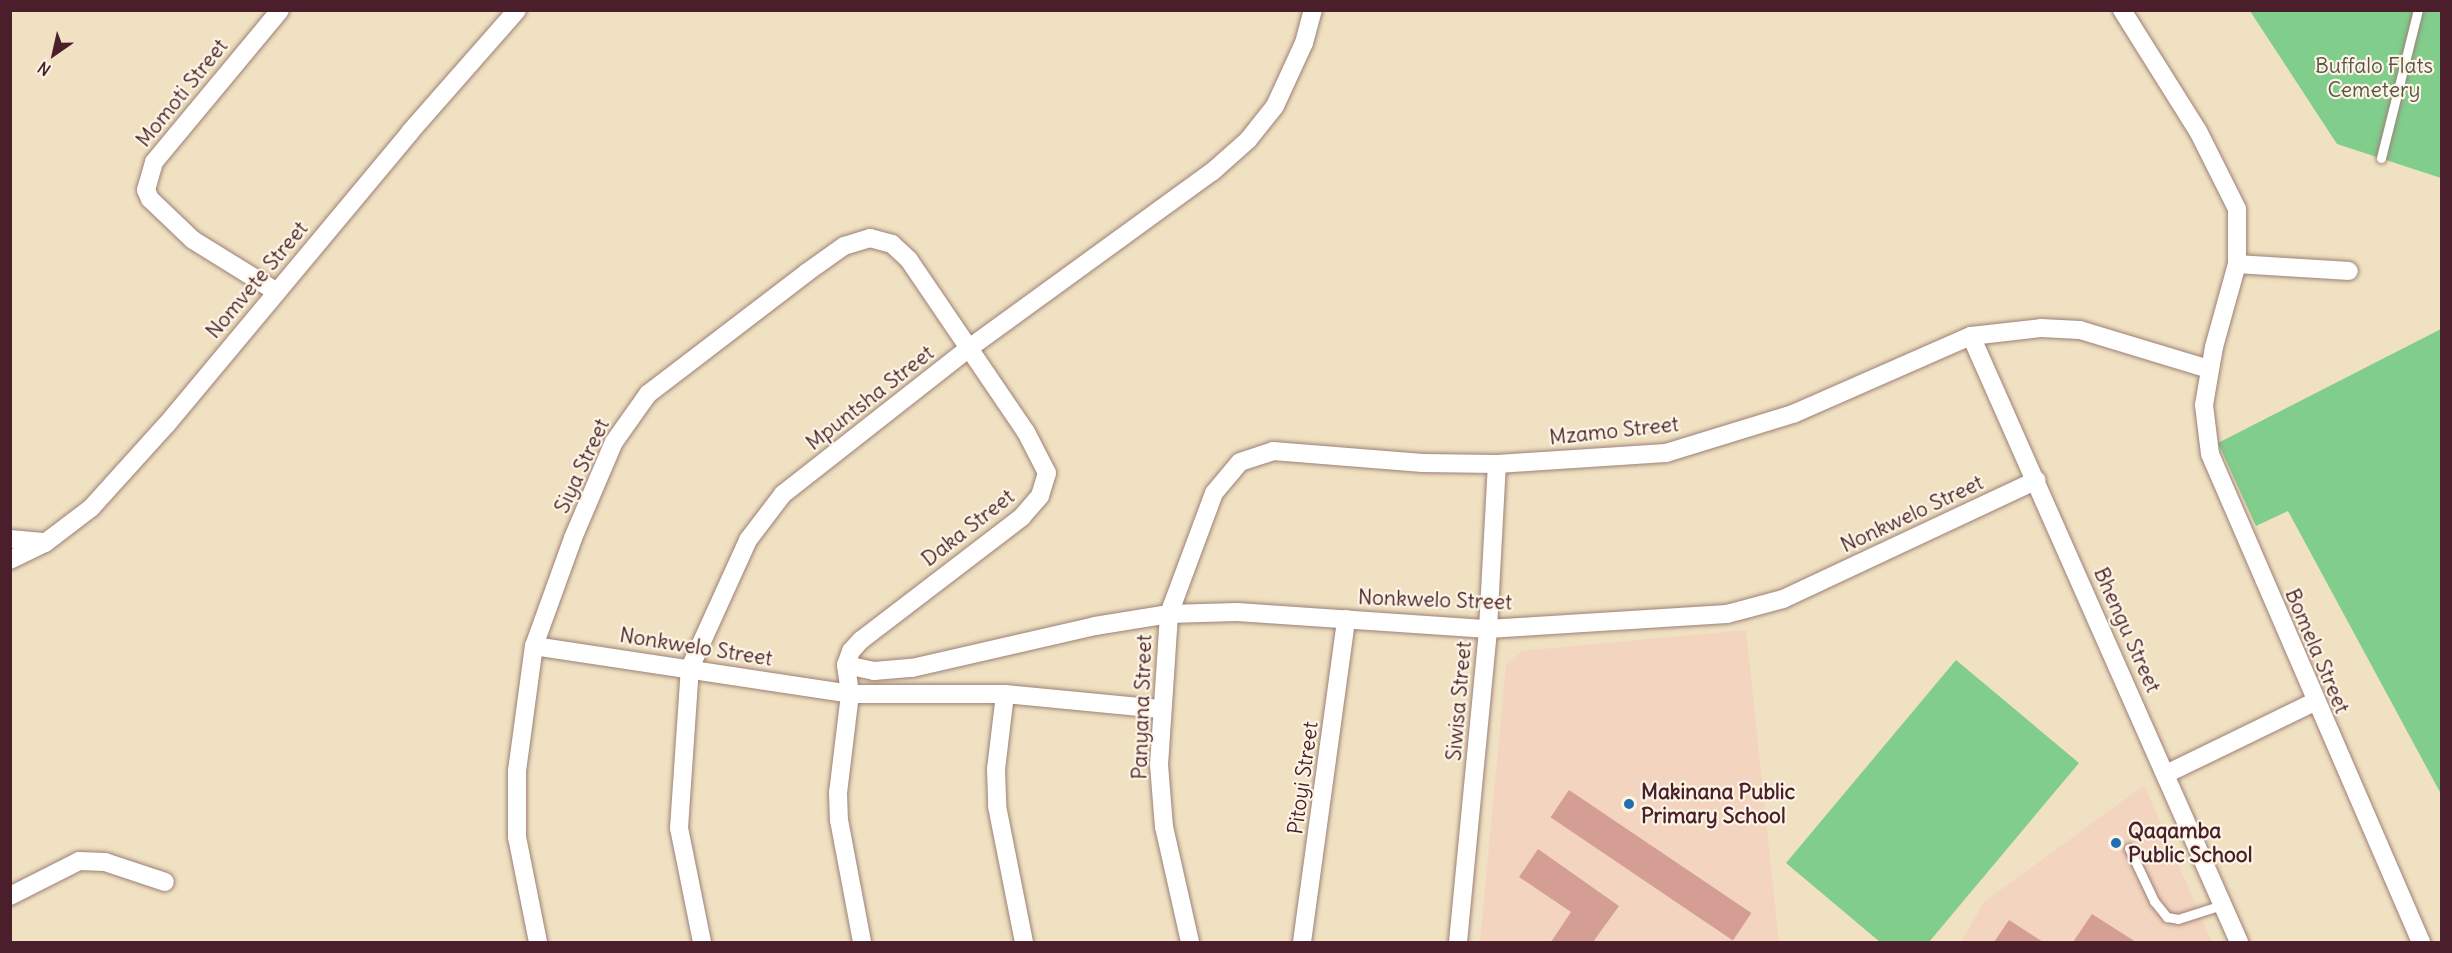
<!DOCTYPE html>
<style>
body{margin:0}
#map{position:relative;width:2452px;height:953px;overflow:hidden;background:#f0e1c2;font-family:Delius,sans-serif}
div>[style]{position:absolute}
.built>*{inset:0;background:#f3d4bf}
.green>*{inset:0;background:#80cd8c}
.building>*{inset:0;background:#d59e95;transform-origin:0 0}
.roads{filter:drop-shadow(0 0 2px #9d8076) drop-shadow(0 0 2px #9d8076)}
.lane>*{height:9px;margin:-4.5px;padding:0 4.5px;transform-origin:4.5px;border-radius:4.5px;background:#fff}
.street>*{height:18px;margin:-9px;padding:0 9px;transform-origin:9px;border-radius:9px;background:#fff}
.dots>*{width:16px;height:16px;translate:-50% -50%;box-sizing:border-box;border:3px solid #fcf5e5;border-radius:50%}
span{translate:-50% -50%;white-space:nowrap;text-align:center;line-height:1.15;-webkit-text-stroke:4.5px #fcf5e5;paint-order:stroke}
.park-label{font-size:21px;color:#5a5348}
.street-label{font-size:21px;color:#4a1f2b}
.poi-label{font-size:21px;color:#4a1f2b;font-weight:700}
.left{translate:0 -50%;text-align:left}
.frame{position:absolute;inset:0;border:12px solid #4a1f2b;pointer-events:none}
.north{position:absolute;left:24px;top:24px;width:60px;height:60px;-webkit-text-stroke:4px #fcf5e5;paint-order:stroke;rotate:214deg;font-size:16px;font-weight:700;line-height:24px;text-align:center;color:#4a1f2b}
.north::after{content:'';display:block;margin:auto;width:21px;height:27px;background:#4a1f2b;clip-path:polygon(50% 0,100% 100%,50% 72%,0 100%)}
</style>
<div id="map">
<div class="built">
<i style="clip-path:polygon(1746px 630px,1779px 942px,1480px 942px,1506px 665px,1522px 651px)"></i>
<i style="clip-path:polygon(2144px 785px,2212px 942px,1961px 942px,1984px 902px)"></i>
</div>
<div class="green">
<i style="clip-path:polygon(2250px 11px,2441px 11px,2441px 178px,2337px 144px)"></i>
<i style="clip-path:polygon(2441px 329px,2441px 794px,2288px 511px,2256px 526px,2218px 443px)"></i>
<i style="clip-path:polygon(1956px 660px,2079px 763px,1929px 942px,1880px 942px,1786px 863px)"></i>
</div>
<div class="building">
<i style="left:1569px;top:790px;width:220px;height:33px;rotate:34deg"></i>
<i style="clip-path:polygon(1538px 849px,1619px 906px,1593px 942px,1551px 942px,1571px 912px,1519px 877px)"></i>
<i style="clip-path:polygon(2092px 914px,2136px 942px,2073px 942px)"></i>
<i style="clip-path:polygon(2009px 920px,2043px 942px,1994px 942px)"></i>
</div>
<div class="roads">
<div class="lane">
<i style="left:2381px;top:158px;width:153px;rotate:-76deg"></i>
<i style="left:2129px;top:848px;width:59px;rotate:64.7deg"></i>
<i style="left:2154px;top:901px;width:21px;rotate:51deg"></i>
<i style="left:2167px;top:917px;width:11px;rotate:10deg"></i>
<i style="left:2178px;top:919px;width:46px;rotate:-17.7deg"></i>
</div>
<div class="street">
<i style="left:2122px;top:10px;width:143px;rotate:57.9deg"></i>
<i style="left:2198px;top:131px;width:87px;rotate:63.4deg"></i>
<i style="left:2237px;top:209px;width:55px;rotate:90deg"></i>
<i style="left:2237px;top:264px;width:86px;rotate:105.5deg"></i>
<i style="left:2214px;top:347px;width:59px;rotate:99.8deg"></i>
<i style="left:2204px;top:405px;width:49px;rotate:83deg"></i>
<i style="left:2210px;top:454px;width:532px;rotate:66.62deg"></i>
<i style="left:2237px;top:264px;width:112px;rotate:3.6deg"></i>
<i style="left:277px;top:292px;width:99px;rotate:-148.2deg"></i>
<i style="left:193px;top:240px;width:59px;rotate:-136.4deg"></i>
<i style="left:150px;top:199px;width:10px;rotate:-114deg"></i>
<i style="left:146px;top:190px;width:29px;rotate:-74deg"></i>
<i style="left:154px;top:162px;width:197px;rotate:-50.3deg"></i>
<i style="left:1971px;top:336px;width:663px;rotate:66.14deg"></i>
<i style="left:10px;top:539px;width:33px;rotate:5deg"></i>
<i style="left:10px;top:560px;width:39px;rotate:-26deg"></i>
<i style="left:45px;top:543px;width:58px;rotate:-37.3deg"></i>
<i style="left:91px;top:508px;width:113px;rotate:-47.9deg"></i>
<i style="left:167px;top:424px;width:380px;rotate:-50.2deg"></i>
<i style="left:410px;top:132px;width:162px;rotate:-48.7deg"></i>
<i style="left:534px;top:646px;width:320px;rotate:8.6deg"></i>
<i style="left:850px;top:694px;width:155px"></i>
<i style="left:1005px;top:694px;width:156px;rotate:5.5deg"></i>
<i style="left:846px;top:665px;width:29px;rotate:12deg"></i>
<i style="left:874px;top:671px;width:38px;rotate:-5deg"></i>
<i style="left:912px;top:668px;width:188px;rotate:-12.9deg"></i>
<i style="left:1095px;top:626px;width:75px;rotate:-9.2deg"></i>
<i style="left:1169px;top:614px;width:68px;rotate:-1.7deg"></i>
<i style="left:1237px;top:612px;width:252px;rotate:3.9deg"></i>
<i style="left:1488px;top:629px;width:239px;rotate:-3.6deg"></i>
<i style="left:1727px;top:614px;width:58px;rotate:-15deg"></i>
<i style="left:1783px;top:599px;width:280px;rotate:-25.1deg"></i>
<i style="left:1005px;top:694px;width:76px;rotate:96.8deg"></i>
<i style="left:996px;top:769px;width:37px;rotate:88deg"></i>
<i style="left:997px;top:806px;width:139px;rotate:78.8deg"></i>
<i style="left:2166px;top:774px;width:165px;rotate:-25.9deg"></i>
<i style="left:10px;top:896px;width:77px;rotate:-26.9deg"></i>
<i style="left:79px;top:861px;width:26px;rotate:2deg"></i>
<i style="left:105px;top:862px;width:63px;rotate:18.4deg"></i>
<i style="left:538px;top:942px;width:107px;rotate:-101.3deg"></i>
<i style="left:517px;top:837px;width:66px;rotate:-90deg"></i>
<i style="left:517px;top:771px;width:126px;rotate:-82.3deg"></i>
<i style="left:534px;top:646px;width:115px;rotate:-70.1deg"></i>
<i style="left:573px;top:538px;width:104px;rotate:-66.9deg"></i>
<i style="left:614px;top:442px;width:59px;rotate:-54.7deg"></i>
<i style="left:648px;top:394px;width:199px;rotate:-37.4deg"></i>
<i style="left:806px;top:273px;width:47px;rotate:-35.4deg"></i>
<i style="left:844px;top:246px;width:27px;rotate:-17deg"></i>
<i style="left:870px;top:238px;width:23px;rotate:15deg"></i>
<i style="left:892px;top:244px;width:23px;rotate:43deg"></i>
<i style="left:909px;top:260px;width:208px;rotate:55.8deg"></i>
<i style="left:1026px;top:432px;width:46px;rotate:62.9deg"></i>
<i style="left:1047px;top:473px;width:24px;rotate:107deg"></i>
<i style="left:1040px;top:496px;width:28px;rotate:131deg"></i>
<i style="left:1022px;top:517px;width:203px;rotate:142.6deg"></i>
<i style="left:861px;top:640px;width:15px;rotate:132deg"></i>
<i style="left:851px;top:651px;width:15px;rotate:110deg"></i>
<i style="left:846px;top:665px;width:29px;rotate:82deg"></i>
<i style="left:850px;top:694px;width:100px;rotate:96.9deg"></i>
<i style="left:838px;top:793px;width:27px;rotate:88deg"></i>
<i style="left:839px;top:820px;width:124px;rotate:79.3deg"></i>
<i style="left:702px;top:942px;width:116px;rotate:-101.4deg"></i>
<i style="left:679px;top:828px;width:160px;rotate:-86.1deg"></i>
<i style="left:690px;top:668px;width:141px;rotate:-65.6deg"></i>
<i style="left:748px;top:540px;width:58px;rotate:-52.7deg"></i>
<i style="left:783px;top:494px;width:235px;rotate:-38.1deg"></i>
<i style="left:968px;top:349px;width:301px;rotate:-36deg"></i>
<i style="left:1212px;top:172px;width:48px;rotate:-41.6deg"></i>
<i style="left:1248px;top:140px;width:43px;rotate:-51.5deg"></i>
<i style="left:1275px;top:106px;width:69px;rotate:-65.3deg"></i>
<i style="left:1304px;top:43px;width:34px;rotate:-75deg"></i>
<i style="left:1190px;top:942px;width:118px;rotate:-102.7deg"></i>
<i style="left:1164px;top:827px;width:62px;rotate:-94.6deg"></i>
<i style="left:1159px;top:765px;width:151px;rotate:-86.2deg"></i>
<i style="left:1169px;top:614px;width:129px;rotate:-69.6deg"></i>
<i style="left:1214px;top:493px;width:40px;rotate:-50deg"></i>
<i style="left:1240px;top:462px;width:35px;rotate:-18deg"></i>
<i style="left:1273px;top:451px;width:150px;rotate:4.6deg"></i>
<i style="left:1423px;top:463px;width:74px;rotate:0.8deg"></i>
<i style="left:1497px;top:464px;width:169px;rotate:-3.7deg"></i>
<i style="left:1666px;top:453px;width:133px;rotate:-17.1deg"></i>
<i style="left:1793px;top:414px;width:194px;rotate:-23.7deg"></i>
<i style="left:1971px;top:336px;width:70px;rotate:-6.5deg"></i>
<i style="left:2041px;top:328px;width:39px;rotate:3deg"></i>
<i style="left:2080px;top:330px;width:135px;rotate:16.8deg"></i>
<i style="left:1302px;top:942px;width:326px;rotate:-82.2deg"></i>
<i style="left:1458px;top:942px;width:314px;rotate:-84.5deg"></i>
<i style="left:1488px;top:629px;width:165px;rotate:-86.9deg"></i>
</div>
</div>
<div class="dots">
<i style="left:1629px;top:804px;background:#1f6fb2"></i>
<i style="left:2116px;top:843px;background:#1f6fb2"></i>
</div>
<div class="park-label">
<span style="left:2374px;top:78px">Buffalo Flats<br>Cemetery</span>
</div>
<div class="street-label">
<span style="left:182px;top:93px;rotate:-51deg">Momoti Street</span>
<span style="left:257px;top:280px;rotate:-50deg">Nomvete Street</span>
<span style="left:870px;top:398px;rotate:-38deg">Mpuntsha Street</span>
<span style="left:1614px;top:431px;rotate:-6deg">Mzamo Street</span>
<span style="left:582px;top:466px;rotate:-65deg">Siya Street</span>
<span style="left:1912px;top:514px;rotate:-25deg">Nonkwelo Street</span>
<span style="left:968px;top:528px;rotate:-38deg">Daka Street</span>
<span style="left:1435px;top:600px;rotate:2deg">Nonkwelo Street</span>
<span style="left:2127px;top:630px;rotate:66deg">Bhengu Street</span>
<span style="left:696px;top:647px;rotate:9deg">Nonkwelo Street</span>
<span style="left:2317px;top:651px;rotate:67deg">Bomela Street</span>
<span style="left:1459px;top:701px;rotate:-85deg">Siwisa Street</span>
<span style="left:1142px;top:707px;rotate:-88deg">Panyana Street</span>
<span style="left:1303px;top:778px;rotate:-82deg">Pitoyi Street</span>
</div>
<div class="poi-label">
<span class="left" style="left:1641px;top:804px">Makinana Public<br>Primary School</span>
<span class="left" style="left:2128px;top:843px">Qaqamba<br>Public School</span>
</div>
<div class="frame"></div>
<div class="north">N</div>
</div>
